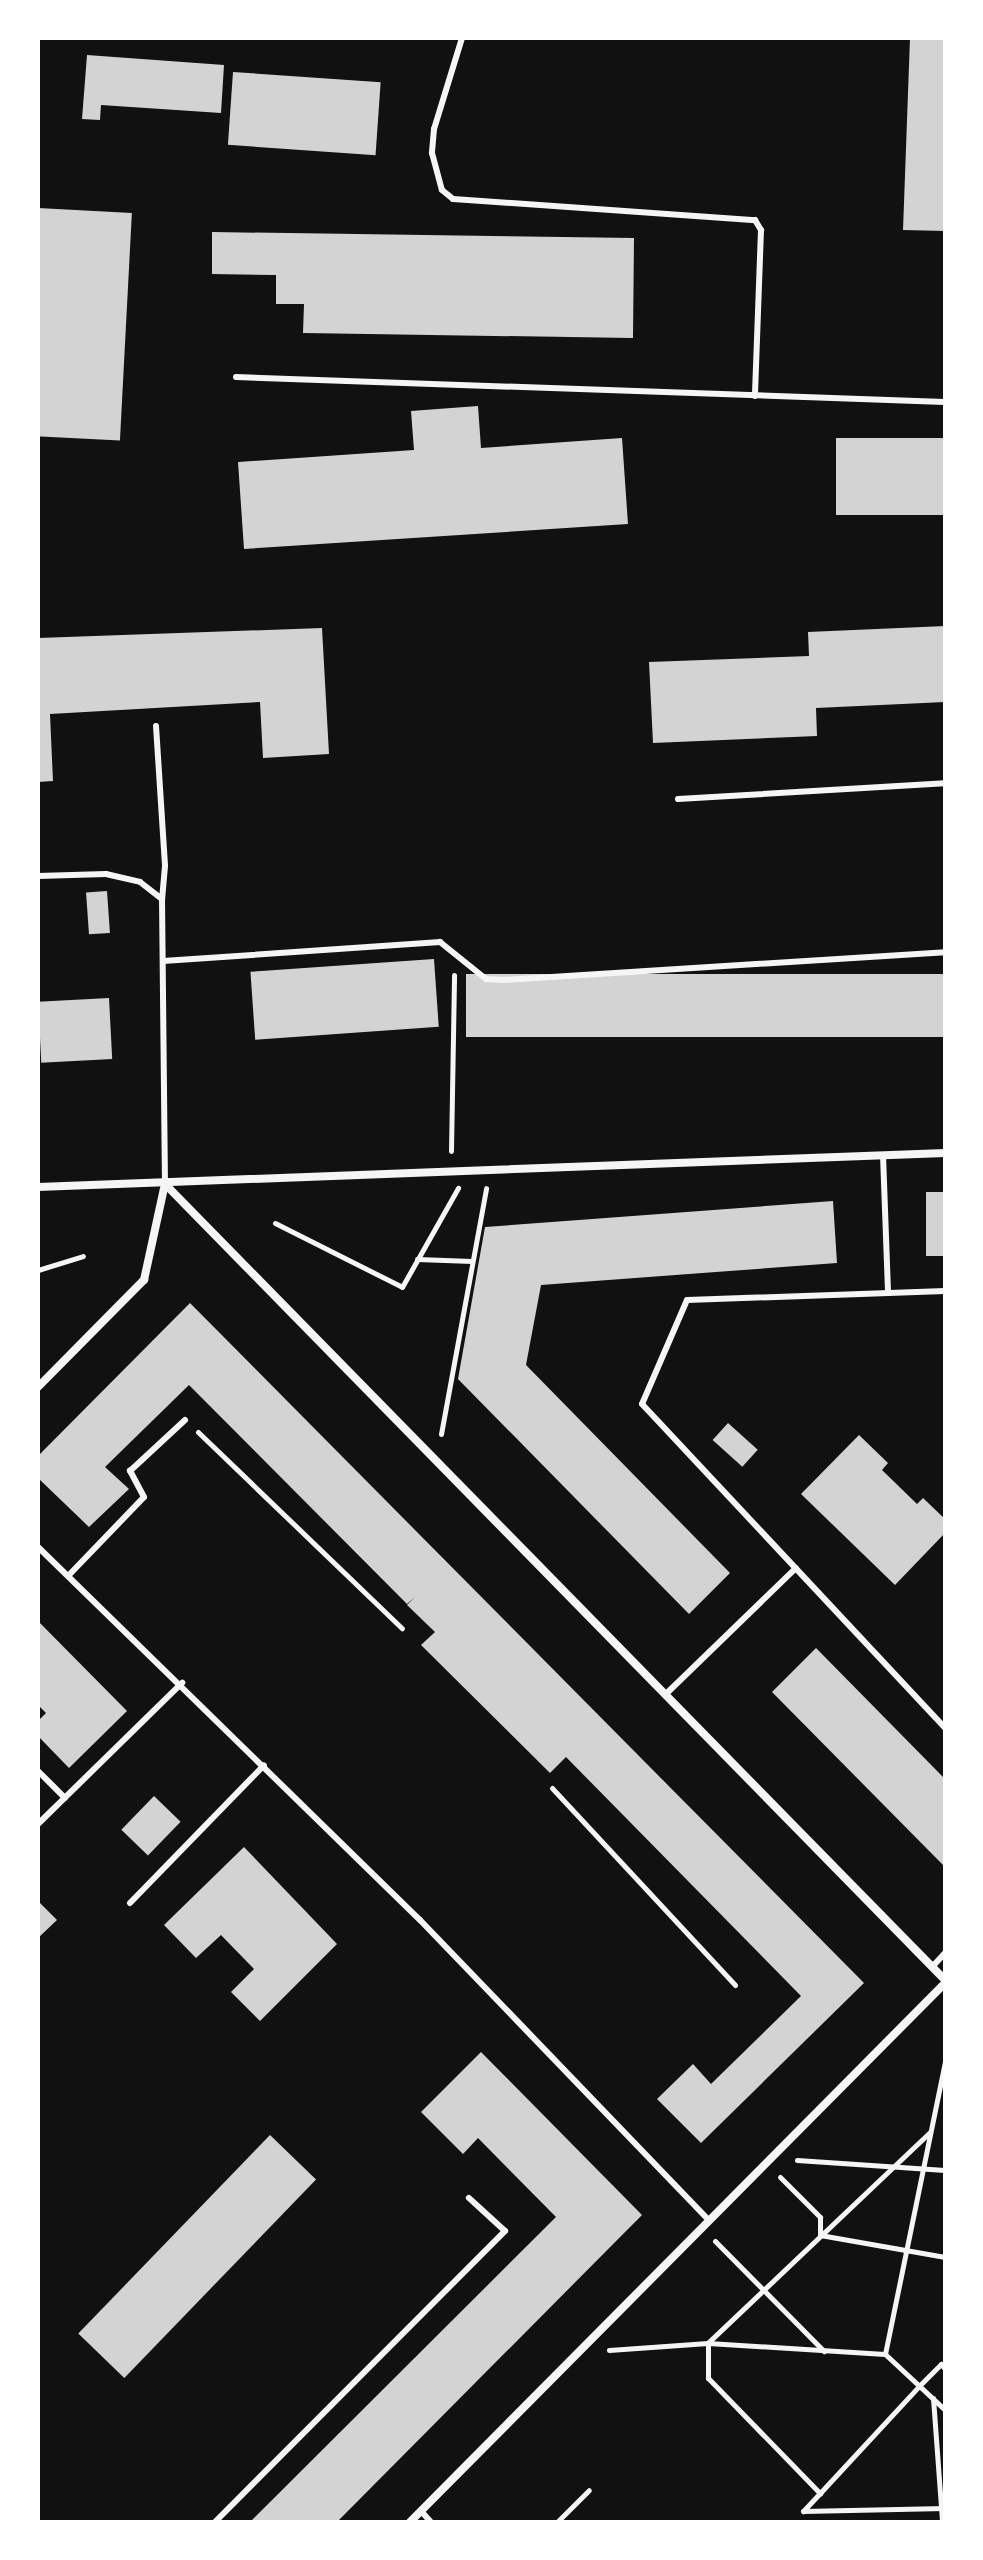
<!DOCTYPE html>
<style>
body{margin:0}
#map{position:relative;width:983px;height:2560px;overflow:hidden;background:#111;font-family:"Noto Sans",sans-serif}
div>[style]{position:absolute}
.building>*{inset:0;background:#d3d3d3;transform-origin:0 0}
.path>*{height:5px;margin:-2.5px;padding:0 2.5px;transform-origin:2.5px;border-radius:2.5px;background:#f5f5f5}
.service>*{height:6px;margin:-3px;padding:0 3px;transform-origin:3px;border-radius:3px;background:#f5f5f5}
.minor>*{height:8px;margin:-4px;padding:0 4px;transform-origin:4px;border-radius:4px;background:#f5f5f5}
span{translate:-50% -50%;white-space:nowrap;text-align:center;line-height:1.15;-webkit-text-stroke:8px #fff;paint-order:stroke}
.frame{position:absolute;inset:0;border:40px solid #fff;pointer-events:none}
</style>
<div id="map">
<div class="building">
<i style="clip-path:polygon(910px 38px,945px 38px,945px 231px,903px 230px)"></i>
<i style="clip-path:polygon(87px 55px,224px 65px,221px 113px,101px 105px,100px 120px,82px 119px)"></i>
<i style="left:233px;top:72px;width:148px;height:73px;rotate:4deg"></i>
<i style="left:38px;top:208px;width:94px;height:228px;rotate:3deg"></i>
<i style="clip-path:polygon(212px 232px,634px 238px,633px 338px,303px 333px,304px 304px,276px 304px,276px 275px,212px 274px)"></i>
<i style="clip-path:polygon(478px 406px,481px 448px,622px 438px,628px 524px,244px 549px,238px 462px,414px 450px,411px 411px)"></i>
<i style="left:945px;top:438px;width:77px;height:109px;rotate:90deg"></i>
<i style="clip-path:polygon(945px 626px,945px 702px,816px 708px,817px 736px,653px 743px,649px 662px,809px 656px,808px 632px)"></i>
<i style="clip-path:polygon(322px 628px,329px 754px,263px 758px,260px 702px,50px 714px,53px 781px,38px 782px,38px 638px)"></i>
<i style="left:107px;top:891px;width:42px;height:21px;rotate:86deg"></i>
<i style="left:434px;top:959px;width:68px;height:184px;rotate:86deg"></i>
<i style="left:945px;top:974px;width:63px;height:479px;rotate:90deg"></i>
<i style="left:109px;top:998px;width:61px;height:71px;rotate:87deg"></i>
<i style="left:926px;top:1192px;width:19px;height:64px"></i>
<i style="clip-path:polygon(833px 1201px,837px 1263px,541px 1285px,526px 1365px,730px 1573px,689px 1614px,458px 1379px,485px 1227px)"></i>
<i style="clip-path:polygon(190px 1303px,864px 1983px,701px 2143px,657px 2099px,693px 2064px,711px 2084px,801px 1996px,566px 1757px,550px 1773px,421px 1645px,435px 1632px,407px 1605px,415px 1597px,407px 1604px,189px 1385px,105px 1467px,129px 1489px,89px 1527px,38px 1478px,38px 1456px)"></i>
<i style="left:728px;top:1423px;width:40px;height:23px;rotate:42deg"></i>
<i style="clip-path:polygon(859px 1435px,888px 1463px,882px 1470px,917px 1504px,923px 1498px,945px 1519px,945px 1533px,895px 1585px,801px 1494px)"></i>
<i style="clip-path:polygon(38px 1621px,127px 1711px,69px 1768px,38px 1736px,38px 1721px,46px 1713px,38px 1705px)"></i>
<i style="clip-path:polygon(816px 1648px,945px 1779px,945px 1867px,772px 1692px)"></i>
<i style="left:154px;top:1796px;width:37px;height:47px;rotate:44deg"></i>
<i style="clip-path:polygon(244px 1847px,337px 1944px,260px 2021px,231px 1992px,254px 1969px,221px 1935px,196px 1958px,164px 1925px)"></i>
<i style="clip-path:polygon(38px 1901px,57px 1920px,38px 1938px)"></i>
<i style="clip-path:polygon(481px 2052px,642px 2215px,337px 2522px,250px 2522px,556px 2217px,478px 2138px,463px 2154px,421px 2112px)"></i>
<i style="left:270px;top:2135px;width:64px;height:276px;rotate:44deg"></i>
</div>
<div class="path">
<i style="left:451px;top:1151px;width:176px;rotate:-89deg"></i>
<i style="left:275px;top:1223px;width:142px;rotate:26.7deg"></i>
<i style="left:402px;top:1287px;width:114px;rotate:-60.5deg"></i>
<i style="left:417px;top:1259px;width:55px;rotate:2.1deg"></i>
<i style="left:38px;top:1270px;width:47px;rotate:-17.3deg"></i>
<i style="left:198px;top:1432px;width:283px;rotate:43.9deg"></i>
<i style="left:441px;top:1434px;width:250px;rotate:-79.6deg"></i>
<i style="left:552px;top:1788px;width:269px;rotate:47.1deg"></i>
<i style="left:930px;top:2132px;width:306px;rotate:136.5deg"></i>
<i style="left:708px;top:2343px;width:35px;rotate:90deg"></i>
<i style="left:708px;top:2378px;width:161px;rotate:45.8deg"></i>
<i style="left:820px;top:2493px;width:147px;rotate:-47.2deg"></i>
<i style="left:920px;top:2385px;width:30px;rotate:-45deg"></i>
<i style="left:941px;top:2364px;width:6px;rotate:51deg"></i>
<i style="left:797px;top:2160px;width:148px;rotate:3.9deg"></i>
<i style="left:780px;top:2177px;width:57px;rotate:45deg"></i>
<i style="left:820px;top:2217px;width:18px;rotate:90deg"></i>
<i style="left:820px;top:2235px;width:127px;rotate:10deg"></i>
<i style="left:715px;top:2241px;width:155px;rotate:45.3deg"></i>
<i style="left:609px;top:2350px;width:99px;rotate:-4deg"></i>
<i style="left:708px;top:2343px;width:177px;rotate:3.6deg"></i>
<i style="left:885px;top:2354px;width:299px;rotate:-78.4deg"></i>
<i style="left:885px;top:2354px;width:82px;rotate:43deg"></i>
<i style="left:933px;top:2398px;width:124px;rotate:85.8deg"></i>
<i style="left:820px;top:2493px;width:25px;rotate:133deg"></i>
<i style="left:803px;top:2511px;width:142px;rotate:-1.2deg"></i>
<i style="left:557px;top:2522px;width:45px;rotate:-45deg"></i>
</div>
<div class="service">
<i style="left:462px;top:38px;width:95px;rotate:107.1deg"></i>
<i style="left:434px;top:129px;width:24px;rotate:95deg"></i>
<i style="left:432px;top:153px;width:38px;rotate:75deg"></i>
<i style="left:442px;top:190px;width:14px;rotate:39deg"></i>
<i style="left:453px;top:199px;width:303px;rotate:4deg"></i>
<i style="left:755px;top:220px;width:12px;rotate:59deg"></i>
<i style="left:761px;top:230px;width:166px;rotate:92.1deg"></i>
<i style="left:236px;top:377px;width:709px;rotate:2.02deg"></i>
<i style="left:156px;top:726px;width:140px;rotate:86.3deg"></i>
<i style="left:165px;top:866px;width:33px;rotate:95deg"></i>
<i style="left:678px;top:799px;width:267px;rotate:-3.4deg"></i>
<i style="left:38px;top:876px;width:68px;rotate:-1.7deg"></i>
<i style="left:106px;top:874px;width:35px;rotate:13deg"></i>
<i style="left:140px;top:882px;width:28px;rotate:38deg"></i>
<i style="left:162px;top:899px;width:285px;rotate:89.4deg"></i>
<i style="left:163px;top:961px;width:278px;rotate:-3.9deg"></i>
<i style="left:440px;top:942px;width:59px;rotate:38.8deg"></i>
<i style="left:486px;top:979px;width:17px;rotate:3deg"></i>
<i style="left:503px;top:980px;width:443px;rotate:-3.6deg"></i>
<i style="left:883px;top:1155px;width:138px;rotate:87.9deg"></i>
<i style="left:945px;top:1291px;width:258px;rotate:178deg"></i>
<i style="left:687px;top:1300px;width:113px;rotate:113.4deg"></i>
<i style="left:642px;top:1404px;width:444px;rotate:46.9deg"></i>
<i style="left:38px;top:1547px;width:534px;rotate:44.32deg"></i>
<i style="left:420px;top:1920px;width:417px;rotate:46.1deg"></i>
<i style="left:69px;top:1575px;width:108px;rotate:-46.1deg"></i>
<i style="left:144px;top:1497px;width:30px;rotate:-118deg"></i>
<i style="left:130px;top:1471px;width:75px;rotate:-42.8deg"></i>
<i style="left:668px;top:1692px;width:178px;rotate:-44.1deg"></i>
<i style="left:38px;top:1771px;width:38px;rotate:45deg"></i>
<i style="left:38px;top:1824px;width:202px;rotate:-44.4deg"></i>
<i style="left:130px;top:1903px;width:192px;rotate:-45.8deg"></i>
<i style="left:932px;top:1967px;width:19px;rotate:-47deg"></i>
<i style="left:421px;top:2511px;width:15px;rotate:48deg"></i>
<i style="left:215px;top:2522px;width:411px;rotate:-45.1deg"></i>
<i style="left:505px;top:2231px;width:49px;rotate:-137.5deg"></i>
</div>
<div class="minor">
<i style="left:165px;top:1184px;width:1114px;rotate:45.58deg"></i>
<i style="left:38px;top:1187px;width:908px;rotate:-2.15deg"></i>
<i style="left:38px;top:1387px;width:151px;rotate:-45.3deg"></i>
<i style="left:144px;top:1280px;width:98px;rotate:-77.7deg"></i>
<i style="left:410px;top:2522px;width:759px;rotate:-45.21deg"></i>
</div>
<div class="frame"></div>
</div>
